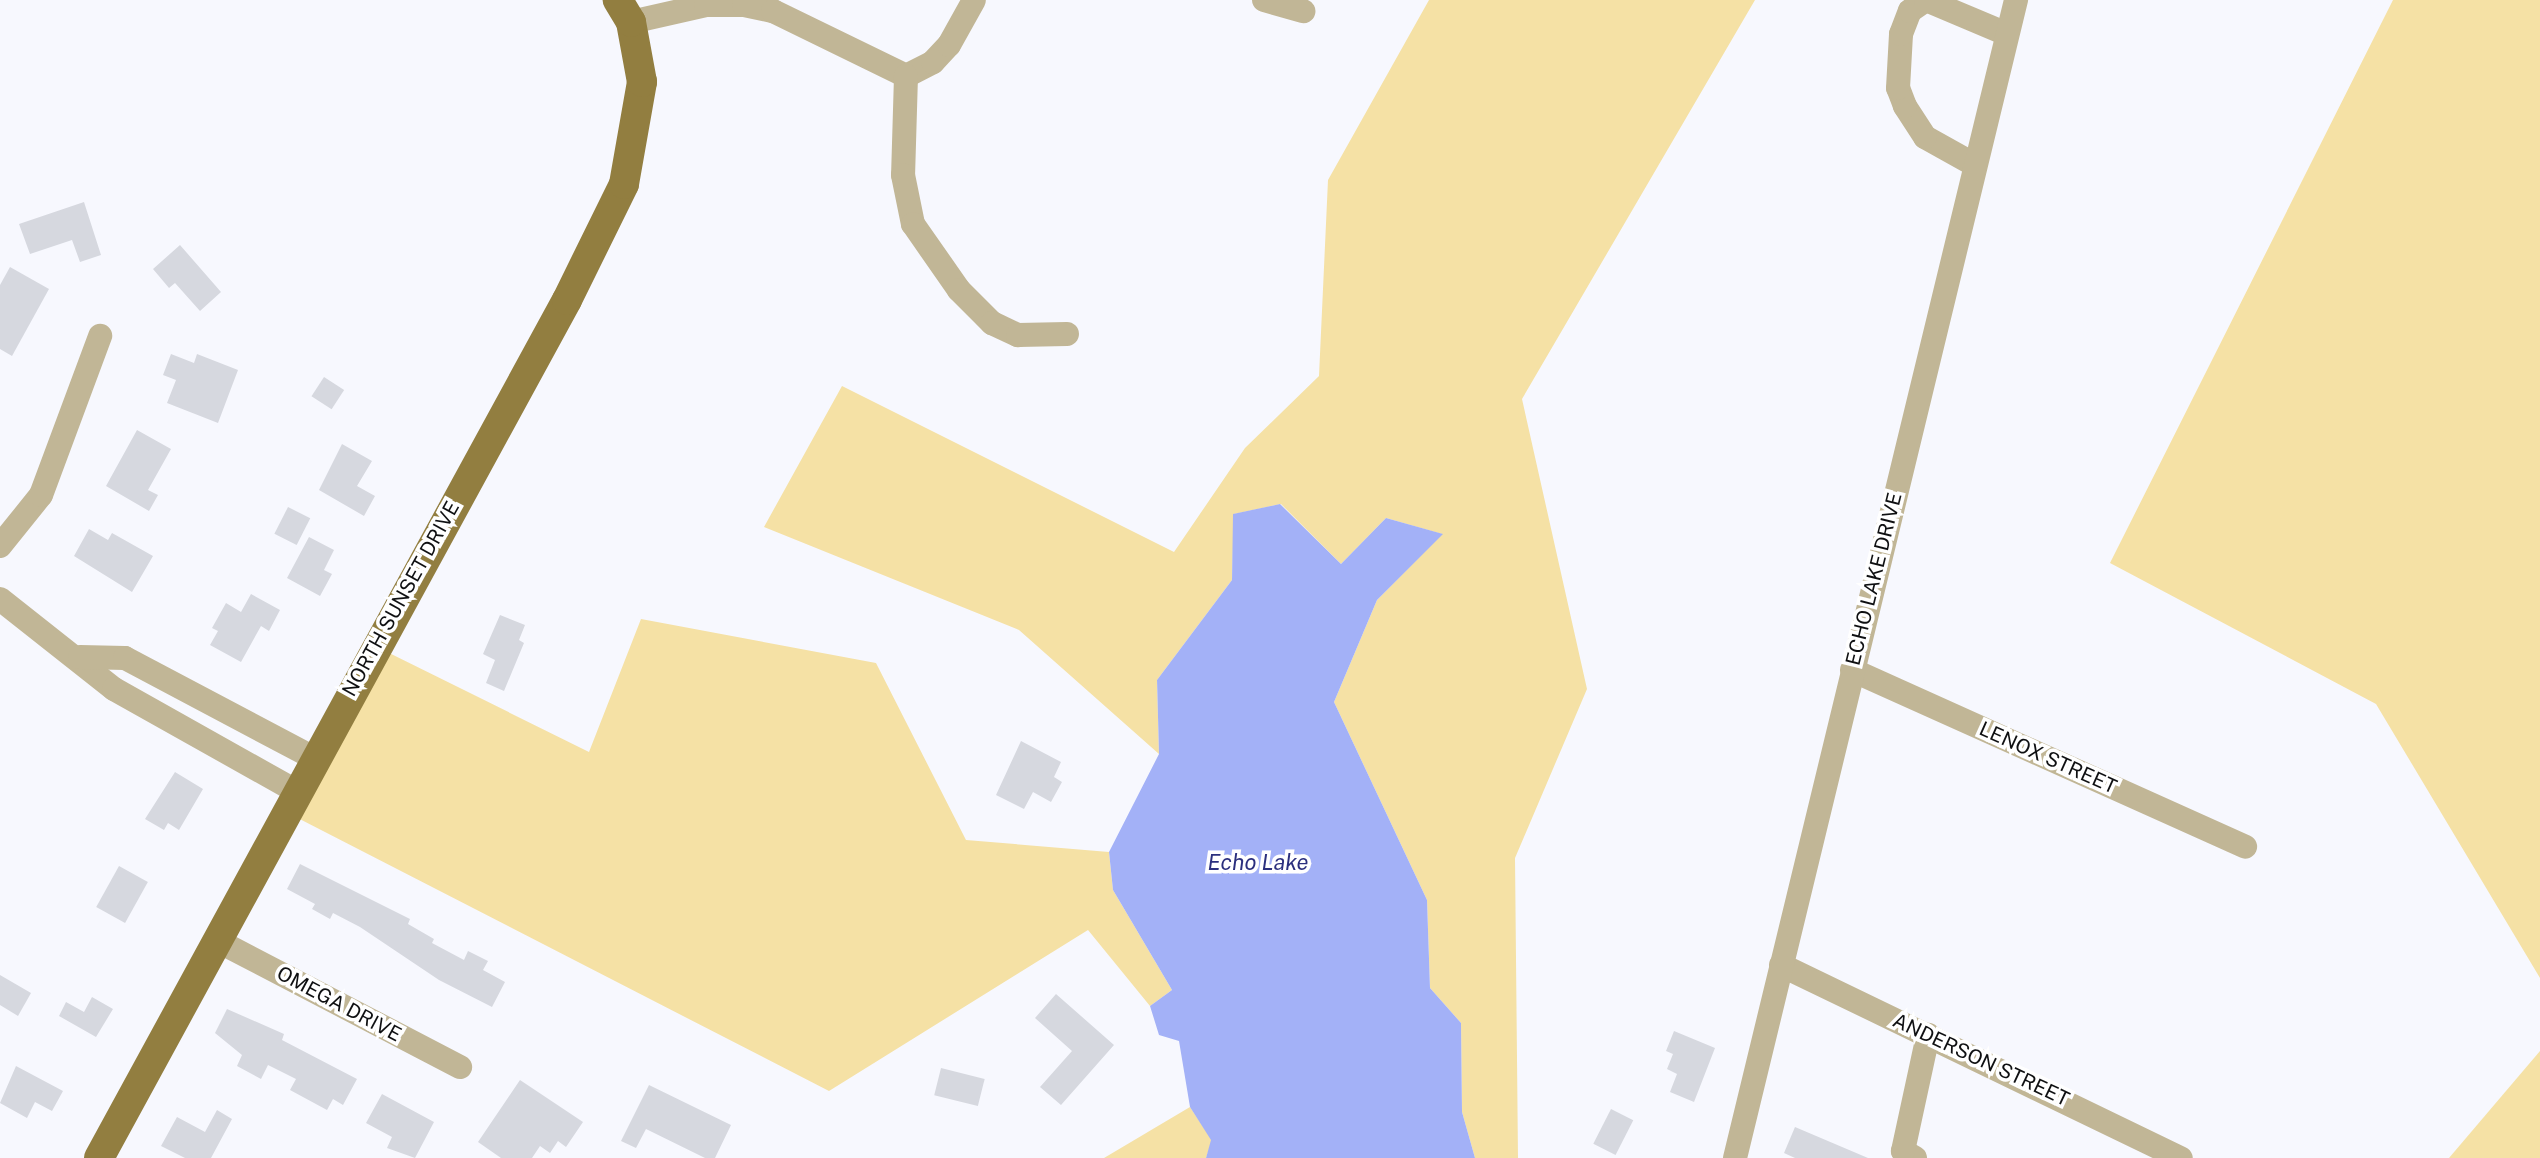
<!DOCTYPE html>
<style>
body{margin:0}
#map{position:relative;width:2540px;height:1158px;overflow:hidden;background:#f7f8fe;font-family:"Public Sans",sans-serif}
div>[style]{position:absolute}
.green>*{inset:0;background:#f5e1a5}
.water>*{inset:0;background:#a3b1f7}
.building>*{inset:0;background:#d6d8df;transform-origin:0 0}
.minor>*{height:24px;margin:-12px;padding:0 12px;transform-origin:12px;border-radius:12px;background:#c1b696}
.major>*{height:30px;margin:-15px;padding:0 15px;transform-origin:15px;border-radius:15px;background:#927e40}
span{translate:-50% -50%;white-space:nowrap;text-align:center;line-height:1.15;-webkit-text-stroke:7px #fff;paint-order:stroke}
.street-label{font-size:20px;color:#0f1012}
.water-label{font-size:22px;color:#2b2f7e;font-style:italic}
</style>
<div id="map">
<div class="green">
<i style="clip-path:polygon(1429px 0,1755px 0,1522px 399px,1587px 689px,1515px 858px,1518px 1158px,1475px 1158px,1462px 1112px,1461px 1023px,1430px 988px,1427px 900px,1334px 702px,1377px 600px,1442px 534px,1386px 518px,1341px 564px,1281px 504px,1234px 514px,1232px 580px,1157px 680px,1159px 754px,1019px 630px,764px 527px,842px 386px,1174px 552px,1245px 448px,1319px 376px,1328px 180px)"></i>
<i style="clip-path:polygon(2393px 0,2540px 0,2540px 978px,2376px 704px,2110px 563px)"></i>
<i style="clip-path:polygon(641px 619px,876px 663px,966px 840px,1109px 852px,1113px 890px,1172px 990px,1150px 1006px,1088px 930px,829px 1091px,286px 812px,375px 646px,589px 752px)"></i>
<i style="clip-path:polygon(2540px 1051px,2540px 1158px,2449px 1158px)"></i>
<i style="clip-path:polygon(1190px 1107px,1212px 1140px,1206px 1158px,1104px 1158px)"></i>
</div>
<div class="water">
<i style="clip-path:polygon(1280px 504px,1341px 564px,1386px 518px,1443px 534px,1377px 600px,1334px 702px,1427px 900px,1430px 988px,1461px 1023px,1462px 1112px,1475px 1158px,1206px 1158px,1211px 1140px,1190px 1107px,1179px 1041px,1159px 1035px,1150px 1006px,1172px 990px,1113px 890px,1109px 852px,1159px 754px,1157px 680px,1232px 580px,1233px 514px)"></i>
</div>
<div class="building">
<i style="clip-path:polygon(84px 202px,101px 255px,80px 262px,72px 240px,30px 254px,19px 224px)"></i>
<i style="clip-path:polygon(180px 245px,221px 292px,200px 311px,175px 283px,169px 288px,153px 269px)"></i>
<i style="clip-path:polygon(10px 267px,49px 289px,12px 356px,0 349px,0 285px)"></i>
<i style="clip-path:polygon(171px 354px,194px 363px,197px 354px,238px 370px,218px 423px,167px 403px,176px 380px,163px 375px)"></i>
<i style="left:324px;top:377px;width:24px;height:23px;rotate:33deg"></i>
<i style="clip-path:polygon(137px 430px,171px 449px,148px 490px,158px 495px,149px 511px,106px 486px)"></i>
<i style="clip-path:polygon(342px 444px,372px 461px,357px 486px,375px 496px,364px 516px,319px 490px)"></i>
<i style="left:288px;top:507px;width:25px;height:30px;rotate:27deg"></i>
<i style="clip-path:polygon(89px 529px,108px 540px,112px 533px,153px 556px,132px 592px,74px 556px)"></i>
<i style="clip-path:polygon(309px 537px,334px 550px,324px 570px,332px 574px,320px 596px,287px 578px)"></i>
<i style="clip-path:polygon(251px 594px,280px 610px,269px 631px,261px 626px,241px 662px,210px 645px,218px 631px,212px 628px,226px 603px,241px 612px)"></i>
<i style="clip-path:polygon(500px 615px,525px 625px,519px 640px,524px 643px,504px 691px,486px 683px,495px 660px,483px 654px)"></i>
<i style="clip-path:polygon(1021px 741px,1061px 762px,1054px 777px,1062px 782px,1051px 802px,1033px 792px,1024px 809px,996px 795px)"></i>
<i style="clip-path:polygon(175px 772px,203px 789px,179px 830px,168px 823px,164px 830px,145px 819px)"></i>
<i style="clip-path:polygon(300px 864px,410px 919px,408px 924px,434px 939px,432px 943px,464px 960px,468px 951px,488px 961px,483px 970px,505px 982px,492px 1007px,439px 980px,360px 927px,333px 913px,330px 919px,312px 909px,315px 904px,287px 889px)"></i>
<i style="left:119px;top:866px;width:33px;height:47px;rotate:29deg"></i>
<i style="clip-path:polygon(0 975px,31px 993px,18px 1016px,0 1005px)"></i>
<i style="clip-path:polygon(1056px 994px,1114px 1045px,1061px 1105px,1040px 1087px,1072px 1051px,1035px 1018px)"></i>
<i style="clip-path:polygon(92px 997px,113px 1009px,96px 1037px,59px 1016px,66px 1002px,84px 1012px)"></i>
<i style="clip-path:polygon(227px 1009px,284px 1034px,282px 1040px,357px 1079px,343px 1105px,333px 1099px,327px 1110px,290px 1090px,296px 1079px,268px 1065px,261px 1079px,237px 1066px,242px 1055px,215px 1033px)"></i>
<i style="clip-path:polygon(1674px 1031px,1715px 1048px,1694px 1102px,1670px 1092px,1677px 1074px,1667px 1069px,1673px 1054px,1666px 1051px)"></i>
<i style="clip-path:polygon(16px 1066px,63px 1091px,52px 1111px,35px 1102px,27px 1118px,0 1103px)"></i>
<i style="left:941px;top:1068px;width:45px;height:28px;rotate:14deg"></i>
<i style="clip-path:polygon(520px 1080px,583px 1122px,566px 1147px,558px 1141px,550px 1153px,540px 1146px,532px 1158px,501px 1158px,478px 1142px)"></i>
<i style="clip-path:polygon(649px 1085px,731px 1125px,715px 1158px,705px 1158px,646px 1129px,636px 1148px,621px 1141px)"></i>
<i style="clip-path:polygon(382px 1094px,434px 1122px,415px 1158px,387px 1148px,392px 1137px,366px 1123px)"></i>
<i style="left:1611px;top:1109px;width:25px;height:39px;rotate:27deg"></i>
<i style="clip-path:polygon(217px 1110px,232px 1119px,211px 1158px,185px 1158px,161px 1146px,177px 1117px,205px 1132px)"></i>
<i style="clip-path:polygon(1795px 1127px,1868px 1158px,1795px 1158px,1784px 1153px)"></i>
</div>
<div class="minor">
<i style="left:1264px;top:0;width:41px;rotate:15.8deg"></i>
<i style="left:631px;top:22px;width:77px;rotate:-12.8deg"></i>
<i style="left:706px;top:5px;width:38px"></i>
<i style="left:744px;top:5px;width:30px;rotate:12deg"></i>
<i style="left:773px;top:11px;width:148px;rotate:26deg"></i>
<i style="left:906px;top:76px;width:30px;rotate:-27deg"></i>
<i style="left:933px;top:62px;width:23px;rotate:-47deg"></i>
<i style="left:949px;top:45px;width:51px;rotate:-60.9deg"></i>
<i style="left:906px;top:76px;width:99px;rotate:91.7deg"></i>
<i style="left:903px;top:175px;width:50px;rotate:78.5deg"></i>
<i style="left:913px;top:224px;width:80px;rotate:55.1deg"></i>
<i style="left:959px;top:290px;width:47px;rotate:45deg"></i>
<i style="left:992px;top:323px;width:29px;rotate:25deg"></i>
<i style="left:1018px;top:335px;width:49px;rotate:-1.2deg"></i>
<i style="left:1975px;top:165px;width:57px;rotate:-150.8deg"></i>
<i style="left:1925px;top:137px;width:37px;rotate:-123deg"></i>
<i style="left:1905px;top:106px;width:19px;rotate:-111deg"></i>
<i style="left:1898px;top:88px;width:54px;rotate:-86.8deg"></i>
<i style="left:1901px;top:34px;width:25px;rotate:-69deg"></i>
<i style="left:1910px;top:11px;width:19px;rotate:-35deg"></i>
<i style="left:1926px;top:0;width:88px;rotate:22.8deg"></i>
<i style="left:0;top:546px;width:65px;rotate:-51.2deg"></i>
<i style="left:41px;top:495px;width:170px;rotate:-69.6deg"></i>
<i style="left:0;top:599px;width:145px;rotate:38.3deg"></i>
<i style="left:114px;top:689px;width:209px;rotate:29.3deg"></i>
<i style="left:80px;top:657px;width:45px;rotate:1.3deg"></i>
<i style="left:125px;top:658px;width:214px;rotate:27.9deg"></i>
<i style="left:1852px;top:670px;width:431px;rotate:24.2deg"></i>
<i style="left:218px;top:941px;width:273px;rotate:27.5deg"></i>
<i style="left:1781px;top:965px;width:444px;rotate:25.8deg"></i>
<i style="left:1735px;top:1158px;width:1192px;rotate:-76.36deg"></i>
<i style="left:1915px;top:1158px;width:14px;rotate:-150deg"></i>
<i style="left:1903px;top:1151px;width:119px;rotate:-77.8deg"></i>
</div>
<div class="major">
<i style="left:99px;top:1158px;width:977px;rotate:-61.39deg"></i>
<i style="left:567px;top:300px;width:129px;rotate:-63.8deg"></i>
<i style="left:624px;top:184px;width:104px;rotate:-80deg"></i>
<i style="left:642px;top:82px;width:61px;rotate:-100.4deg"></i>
<i style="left:631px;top:22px;width:26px;rotate:-121deg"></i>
</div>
<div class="street-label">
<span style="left:1874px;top:579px;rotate:-76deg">ECHO LAKE DRIVE</span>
<span style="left:401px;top:599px;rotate:-61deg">NORTH SUNSET DRIVE</span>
<span style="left:2048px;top:758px;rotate:24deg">LENOX STREET</span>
<span style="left:339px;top:1004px;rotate:28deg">OMEGA DRIVE</span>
<span style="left:1981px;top:1060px;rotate:25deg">ANDERSON STREET</span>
</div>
<div class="water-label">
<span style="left:1258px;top:863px">Echo Lake</span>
</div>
</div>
